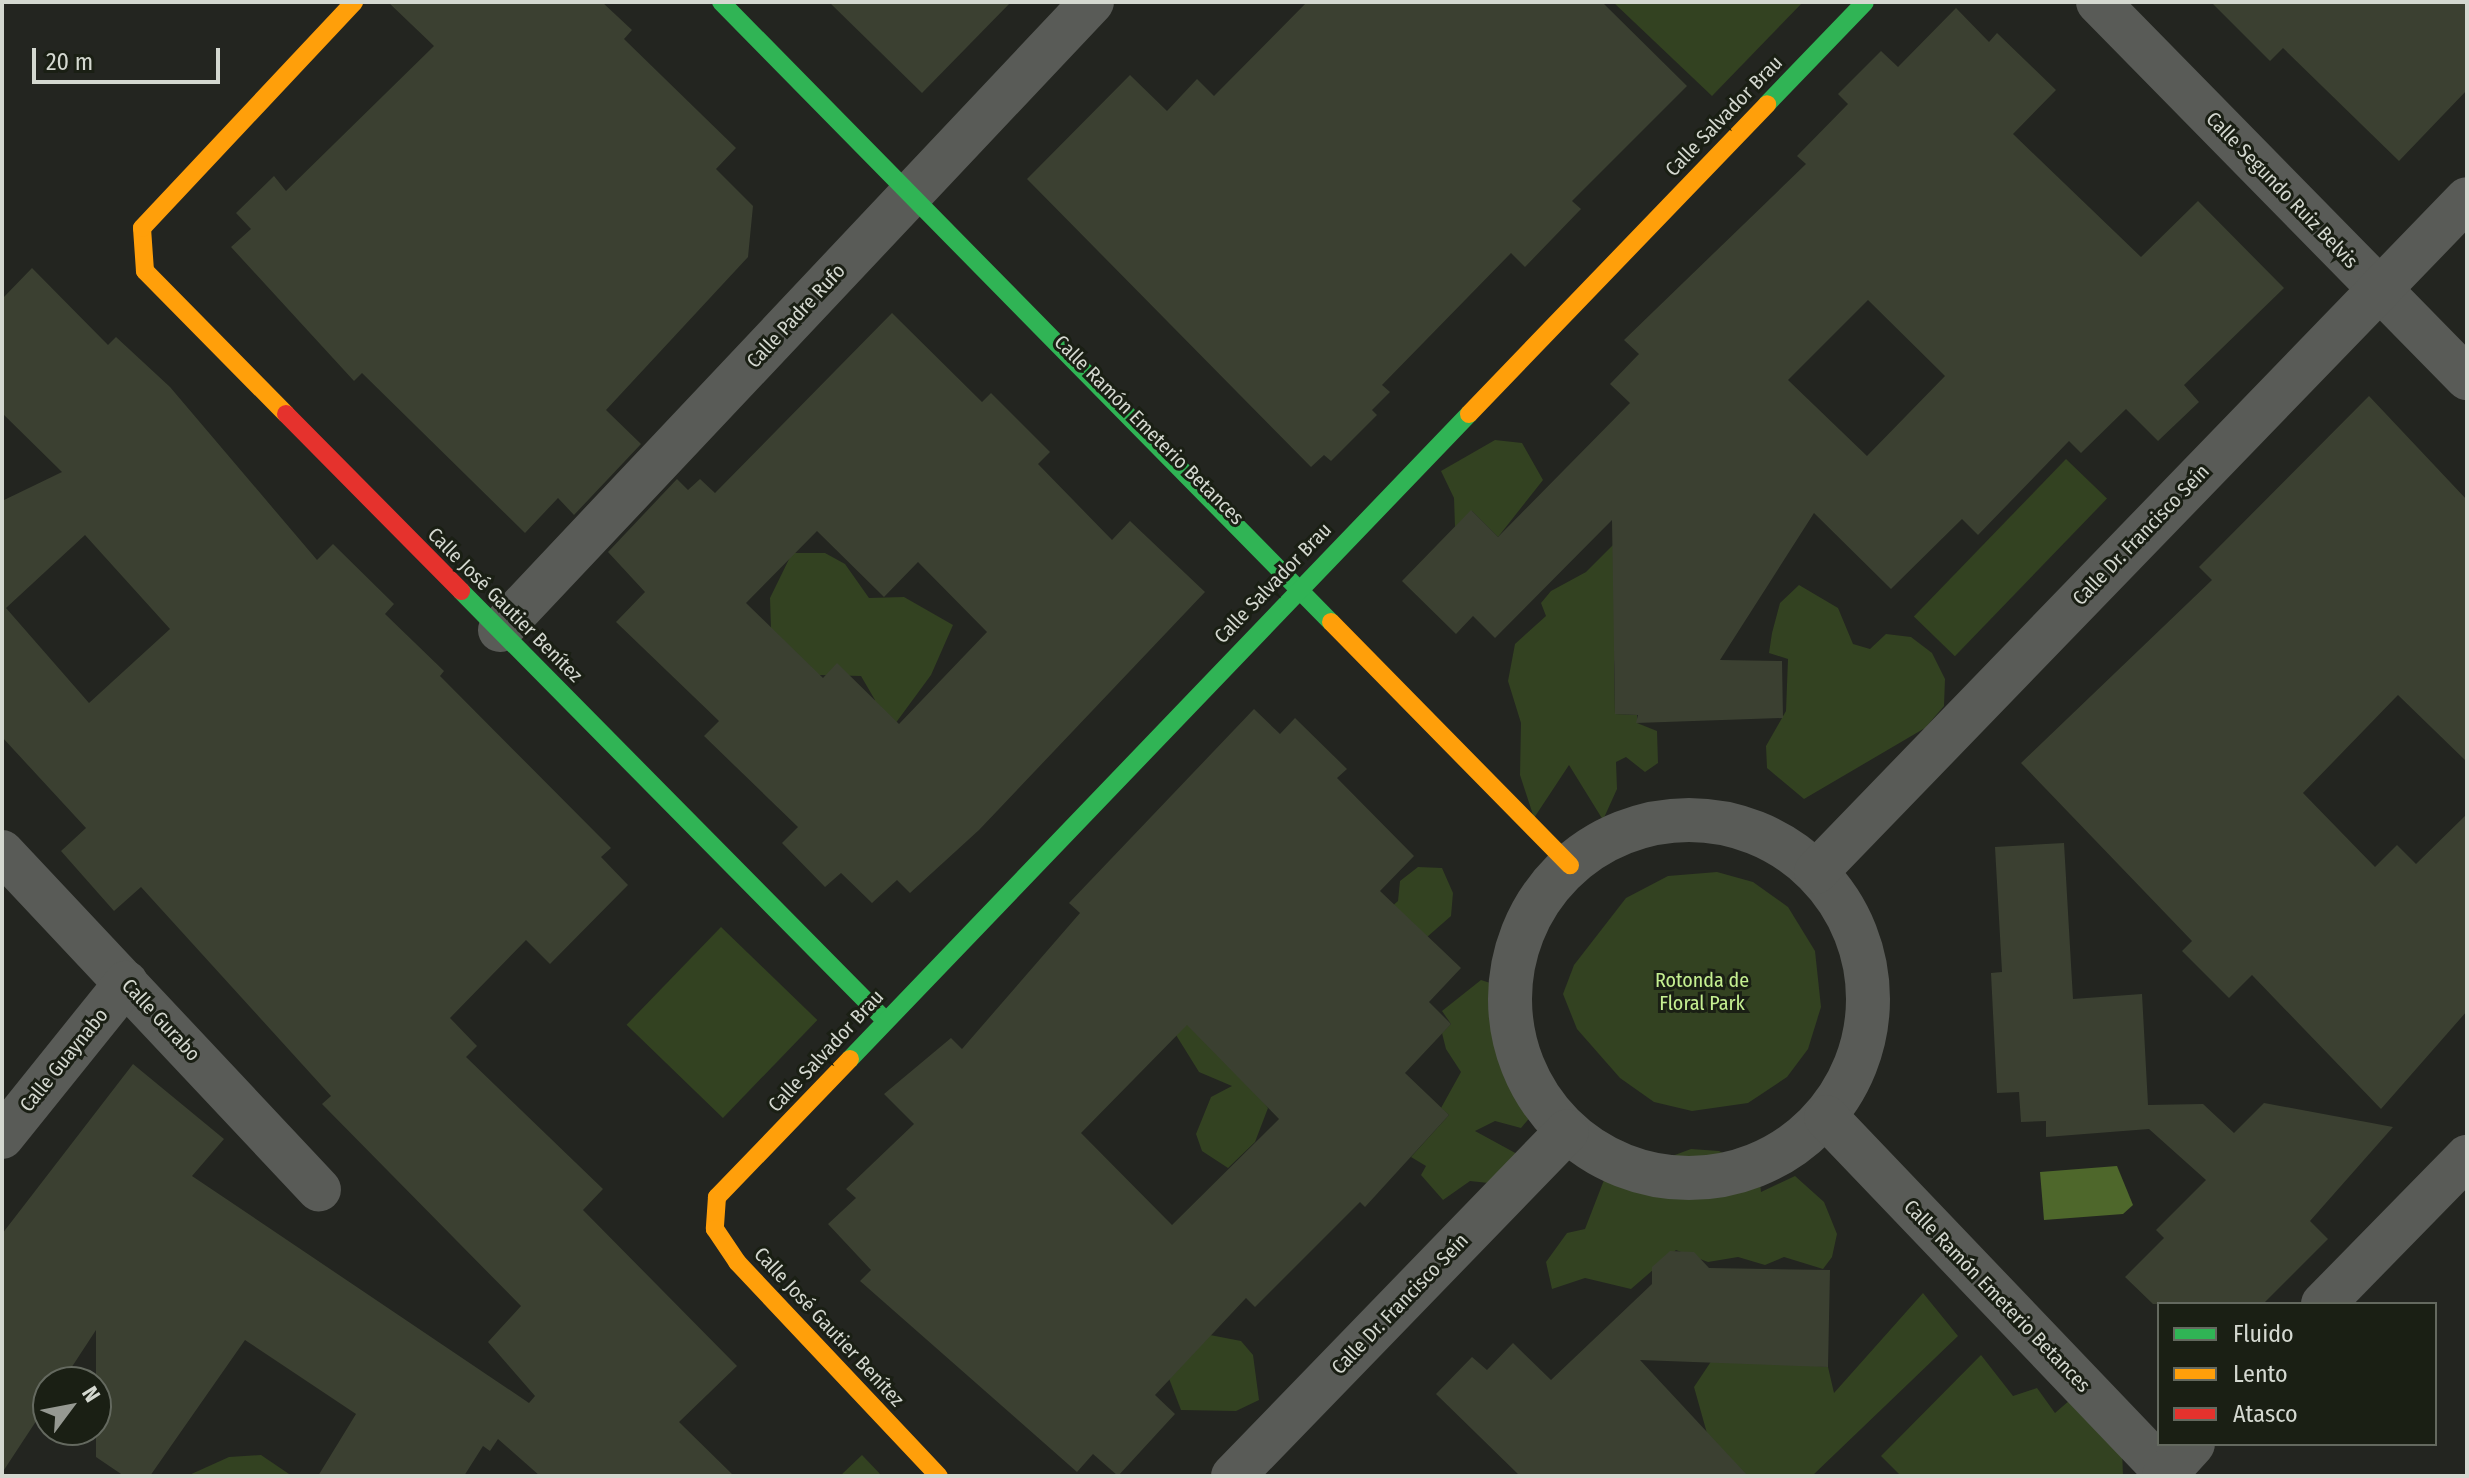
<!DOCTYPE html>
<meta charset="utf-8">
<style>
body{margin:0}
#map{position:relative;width:2469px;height:1478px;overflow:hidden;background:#232520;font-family:"Fira Sans Condensed",sans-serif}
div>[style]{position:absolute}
.green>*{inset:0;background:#334221;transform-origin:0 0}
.water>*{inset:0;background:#4e672b}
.building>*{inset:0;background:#3b4031}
.street>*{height:44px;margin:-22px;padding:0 22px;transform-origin:22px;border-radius:22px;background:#595b57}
.street>.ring{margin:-22px;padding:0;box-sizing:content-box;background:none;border:44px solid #595b57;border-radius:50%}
.fast>*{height:18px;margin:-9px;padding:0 9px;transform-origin:9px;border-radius:9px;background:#30b455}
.slow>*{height:18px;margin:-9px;padding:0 9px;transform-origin:9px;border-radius:9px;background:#ff9f0a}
.jam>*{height:18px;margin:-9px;padding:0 9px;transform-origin:9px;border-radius:9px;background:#e5322d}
span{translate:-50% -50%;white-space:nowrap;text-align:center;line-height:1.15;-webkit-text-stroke:6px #1a1f14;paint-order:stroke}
.street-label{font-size:20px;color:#d4d8d0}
.park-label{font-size:20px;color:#c5ef91}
.frame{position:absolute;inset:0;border:4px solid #d4d8d0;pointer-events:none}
.legend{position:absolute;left:2157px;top:1302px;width:280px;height:144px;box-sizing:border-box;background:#1a1f14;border:2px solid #64695f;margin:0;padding:10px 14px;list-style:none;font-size:24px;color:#d4d8d0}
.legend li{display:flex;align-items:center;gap:16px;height:40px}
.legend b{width:40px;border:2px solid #64695f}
.north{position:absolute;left:32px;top:1366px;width:80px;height:80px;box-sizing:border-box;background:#1a1f14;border:2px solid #64695f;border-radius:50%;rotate:58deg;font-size:22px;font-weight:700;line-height:32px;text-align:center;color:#d4d8d0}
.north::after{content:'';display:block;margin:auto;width:28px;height:36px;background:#969992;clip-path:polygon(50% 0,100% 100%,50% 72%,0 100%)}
.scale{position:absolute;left:32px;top:48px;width:188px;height:36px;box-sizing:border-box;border:4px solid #d4d8d0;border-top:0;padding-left:10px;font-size:24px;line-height:28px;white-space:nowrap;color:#d4d8d0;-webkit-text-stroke:6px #1a1f14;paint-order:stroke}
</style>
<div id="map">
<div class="green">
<i style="clip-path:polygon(1613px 2px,1803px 2px,1712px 96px)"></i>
<i style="clip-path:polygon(1495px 440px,1522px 443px,1543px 480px,1498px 537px,1472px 511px,1455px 527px,1454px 498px,1441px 471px)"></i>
<i style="left:2066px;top:459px;width:57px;height:219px;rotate:44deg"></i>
<i style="clip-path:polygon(1647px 511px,1614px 663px,1615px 714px,1637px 715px,1637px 723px,1657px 731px,1658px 763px,1645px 772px,1626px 757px,1616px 762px,1617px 789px,1603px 820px,1569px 765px,1534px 818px,1520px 775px,1521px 723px,1508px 681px,1515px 644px,1546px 616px,1541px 603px,1551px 591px,1586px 572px)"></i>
<i style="clip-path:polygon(792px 553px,825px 553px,845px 564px,869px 598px,904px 597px,953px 625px,931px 675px,895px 724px,875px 722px,875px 700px,861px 676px,819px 675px,771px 629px,770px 598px)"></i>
<i style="clip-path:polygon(1799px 585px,1838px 608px,1853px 644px,1870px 649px,1886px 634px,1911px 637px,1932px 653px,1945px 679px,1944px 706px,1925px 728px,1804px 799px,1767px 768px,1766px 746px,1786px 711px,1788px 659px,1769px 653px,1772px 633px,1780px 603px)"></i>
<i style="clip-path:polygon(1418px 867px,1442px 868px,1453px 893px,1451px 916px,1427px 937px,1382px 915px,1398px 901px,1400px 881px)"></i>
<i style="clip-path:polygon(1717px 872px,1753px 882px,1788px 907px,1815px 951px,1821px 1007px,1808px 1049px,1787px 1077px,1748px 1103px,1692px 1111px,1654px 1102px,1620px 1078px,1577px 1029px,1563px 994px,1574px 965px,1626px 898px,1668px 876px)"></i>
<i style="left:721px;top:927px;width:134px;height:136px;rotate:44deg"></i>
<i style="clip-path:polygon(1481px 980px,1524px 994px,1531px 1007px,1533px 1025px,1499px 1052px,1532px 1115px,1521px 1128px,1495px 1121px,1475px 1131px,1519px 1155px,1507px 1185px,1470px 1181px,1443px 1200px,1421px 1175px,1426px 1166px,1411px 1157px,1449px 1115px,1441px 1108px,1461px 1072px,1446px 1049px,1442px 1033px,1451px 1024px,1442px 1011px)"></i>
<i style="clip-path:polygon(1197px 1014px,1268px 1108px,1255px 1142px,1228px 1168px,1202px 1151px,1196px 1134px,1211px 1097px,1232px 1086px,1199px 1072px,1176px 1035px)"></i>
<i style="clip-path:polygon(1616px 1149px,1664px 1159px,1691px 1149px,1719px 1151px,1759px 1172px,1761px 1192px,1795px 1176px,1824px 1202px,1837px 1234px,1832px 1257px,1823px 1269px,1784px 1257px,1765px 1265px,1738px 1257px,1708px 1262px,1676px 1250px,1631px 1289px,1585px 1278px,1552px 1289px,1546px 1262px,1567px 1233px,1585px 1229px)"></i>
<i style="clip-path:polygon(1923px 1293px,1958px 1336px,1812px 1476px,1691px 1476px,1710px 1444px,1694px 1387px,1714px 1357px,1828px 1367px,1834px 1393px)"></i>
<i style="clip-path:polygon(1210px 1335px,1241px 1341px,1253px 1355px,1259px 1400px,1236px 1411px,1181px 1410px,1165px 1368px)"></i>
<i style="clip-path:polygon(1981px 1355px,2013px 1396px,2037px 1388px,2055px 1413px,2070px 1400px,2122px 1449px,2123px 1476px,1901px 1476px,1881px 1456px)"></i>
<i style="clip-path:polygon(261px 1455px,292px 1476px,187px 1476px,229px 1457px)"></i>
<i style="clip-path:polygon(862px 1455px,882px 1476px,840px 1476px)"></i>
</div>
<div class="water">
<i style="clip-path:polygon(2117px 1166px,2133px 1205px,2123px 1214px,2044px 1220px,2040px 1172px)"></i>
</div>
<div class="building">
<i style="clip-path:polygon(388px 2px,602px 2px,632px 30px,624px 39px,736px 148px,716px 169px,753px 206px,748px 257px,606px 410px,641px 444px,574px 515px,558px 498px,525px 533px,362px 373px,354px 381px,231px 247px,251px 229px,236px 213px,274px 176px,286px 191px,434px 46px)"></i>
<i style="clip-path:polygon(829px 2px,1011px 2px,922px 93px)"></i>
<i style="clip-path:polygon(1307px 2px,1602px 2px,1687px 86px,1572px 201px,1581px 209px,1525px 267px,1511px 253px,1382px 385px,1390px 392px,1372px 410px,1377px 415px,1331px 461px,1324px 455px,1311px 467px,1027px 179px,1130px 75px,1167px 111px,1197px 79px,1214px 96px)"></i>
<i style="clip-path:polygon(2211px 2px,2467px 2px,2467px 90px,2399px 161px,2283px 48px,2270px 61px)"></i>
<i style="clip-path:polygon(evenodd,1956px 8px,1989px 42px,1997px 33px,2056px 90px,2013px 134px,2141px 257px,2198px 201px,2284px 288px,2184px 385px,2199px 402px,2158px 441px,2126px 409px,2081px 453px,2069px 441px,1978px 535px,1962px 519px,1891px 589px,1814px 513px,1720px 660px,1782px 661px,1783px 718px,1636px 723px,1638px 715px,1615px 714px,1612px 520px,1495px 638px,1473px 616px,1456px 634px,1402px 581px,1471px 510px,1498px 537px,1630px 403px,1610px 384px,1639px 354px,1624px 340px,1806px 164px,1797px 156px,1848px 104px,1838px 94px,1881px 51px,1898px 67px,1956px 8px,1868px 300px,1945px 376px,1867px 456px,1788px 380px,1868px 300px)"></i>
<i style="clip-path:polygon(evenodd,32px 268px,108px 345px,116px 337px,170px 387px,317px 560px,333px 544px,394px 604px,385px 614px,444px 671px,440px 676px,611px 848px,601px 857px,628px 885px,550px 964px,526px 940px,450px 1018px,477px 1046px,466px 1057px,603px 1189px,583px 1210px,737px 1366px,679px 1422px,734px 1476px,540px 1476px,498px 1439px,490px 1451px,483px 1446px,464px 1476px,318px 1476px,356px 1414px,245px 1340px,150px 1476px,124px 1476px,96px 1457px,96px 1330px,62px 1382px,48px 1382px,48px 1403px,2px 1473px,2px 1234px,133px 1064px,224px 1139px,192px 1176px,529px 1403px,535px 1396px,488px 1342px,521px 1306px,322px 1104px,331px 1096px,141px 887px,114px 911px,61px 851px,86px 828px,2px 737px,2px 501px,62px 472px,2px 413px,2px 299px,32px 268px,85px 535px,170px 629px,89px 703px,6px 608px,85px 535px)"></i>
<i style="clip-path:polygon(evenodd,892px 313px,982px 402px,991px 393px,1050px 452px,1038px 464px,1112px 540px,1130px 521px,1205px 592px,979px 830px,910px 893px,897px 880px,872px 903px,841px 873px,825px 887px,782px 843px,798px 827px,704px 736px,719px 721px,616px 622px,645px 592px,608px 552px,677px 479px,688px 490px,700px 479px,715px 493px,892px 313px,817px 531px,884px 597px,918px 562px,987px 632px,899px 724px,837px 663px,823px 678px,746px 603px,817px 531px)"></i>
<i style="clip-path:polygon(2369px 396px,2467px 500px,2467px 762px,2398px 695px,2303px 793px,2375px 867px,2397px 845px,2416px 864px,2467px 814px,2467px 1011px,2381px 1109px,2252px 975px,2229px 998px,2182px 951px,2192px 941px,2021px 763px,2212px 580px,2199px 567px)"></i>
<i style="clip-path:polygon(evenodd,1254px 709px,1280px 734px,1295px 718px,1347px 769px,1337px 778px,1414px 856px,1380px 891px,1461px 968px,1429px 1002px,1451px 1024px,1405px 1073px,1449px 1115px,1365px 1207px,1360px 1202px,1255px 1307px,1246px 1298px,1155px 1395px,1175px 1414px,1118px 1476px,1093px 1454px,1077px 1472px,860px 1281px,871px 1270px,828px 1224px,856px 1198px,846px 1189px,914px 1124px,884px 1094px,951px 1038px,962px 1049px,1080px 913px,1069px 903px,1254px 709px,1187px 1025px,1279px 1119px,1172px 1225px,1081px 1133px,1187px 1025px)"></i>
<i style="clip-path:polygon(2064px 843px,2073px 999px,2142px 994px,2148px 1105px,2203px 1104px,2234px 1133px,2264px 1103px,2393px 1127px,2310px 1221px,2328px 1239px,2263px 1304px,2153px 1304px,2125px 1277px,2164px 1238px,2156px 1230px,2206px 1180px,2149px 1129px,2046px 1137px,2046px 1121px,2021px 1122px,2019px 1092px,1997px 1093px,1991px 973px,2002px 972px,1995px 847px)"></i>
<i style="clip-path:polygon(1670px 1251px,1694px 1252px,1709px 1268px,1830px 1270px,1828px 1367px,1640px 1360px,1748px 1476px,1520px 1476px,1436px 1394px,1472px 1357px,1487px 1370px,1513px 1343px,1551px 1380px,1652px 1284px,1652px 1267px)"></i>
</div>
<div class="street">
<i style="left:2098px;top:2px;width:527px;rotate:45.54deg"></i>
<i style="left:500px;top:630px;width:863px;rotate:-46.69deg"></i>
<i class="ring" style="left:1510px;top:820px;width:314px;height:314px"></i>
<i style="left:2px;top:852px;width:463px;rotate:46.8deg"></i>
<i style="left:1816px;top:872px;width:936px;rotate:-45.95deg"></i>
<i style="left:1826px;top:1117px;width:497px;rotate:46.3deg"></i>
<i style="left:2px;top:1137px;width:198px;rotate:-51.2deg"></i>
<i style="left:2323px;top:1304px;width:206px;rotate:-45.6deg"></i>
<i style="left:1233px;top:1476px;width:480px;rotate:-45.9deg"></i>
<i style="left:2164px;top:1476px;width:43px;rotate:-47.8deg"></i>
</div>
<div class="fast">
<i style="left:721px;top:2px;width:870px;rotate:45.47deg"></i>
<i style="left:1767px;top:104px;width:141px;rotate:-46.1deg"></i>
<i style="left:461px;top:591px;width:603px;rotate:45.34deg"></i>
<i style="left:850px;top:1059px;width:894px;rotate:-46.18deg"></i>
</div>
<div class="slow">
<i style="left:286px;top:414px;width:201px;rotate:-134.6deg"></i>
<i style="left:145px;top:271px;width:43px;rotate:-94deg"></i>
<i style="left:142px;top:228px;width:310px;rotate:-46.8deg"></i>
<i style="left:1469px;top:414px;width:430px;rotate:-46.1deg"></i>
<i style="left:1331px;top:622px;width:341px;rotate:45.5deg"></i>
<i style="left:850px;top:1059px;width:192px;rotate:133.9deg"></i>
<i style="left:717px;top:1197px;width:32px;rotate:94deg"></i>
<i style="left:715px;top:1229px;width:40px;rotate:56deg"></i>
<i style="left:737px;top:1262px;width:294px;rotate:46.7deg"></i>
</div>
<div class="jam">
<i style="left:286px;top:414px;width:249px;rotate:45.3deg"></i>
</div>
<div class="street-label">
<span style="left:1724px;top:116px;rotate:-46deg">Calle Salvador Brau</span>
<span style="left:2282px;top:190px;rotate:46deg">Calle Segundo Ruiz Belvis</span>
<span style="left:796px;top:316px;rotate:-47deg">Calle Padre Rufo</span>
<span style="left:1149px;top:430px;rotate:45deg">Calle Ramón Emeterio Betances</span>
<span style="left:2141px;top:535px;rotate:-46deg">Calle Dr. Francisco Seín</span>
<span style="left:1273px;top:583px;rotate:-46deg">Calle Salvador Brau</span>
<span style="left:505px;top:605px;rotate:45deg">Calle José Gautier Benítez</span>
<span style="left:161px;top:1020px;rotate:47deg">Calle Gurabo</span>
<span style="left:826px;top:1051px;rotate:-47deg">Calle Salvador Brau</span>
<span style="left:64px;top:1060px;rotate:-51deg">Calle Guaynabo</span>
<span style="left:1997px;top:1296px;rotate:46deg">Calle Ramón Emeterio Betances</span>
<span style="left:1400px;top:1304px;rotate:-46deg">Calle Dr. Francisco Seín</span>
<span style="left:829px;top:1327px;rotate:47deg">Calle José Gautier Benítez</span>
</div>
<div class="park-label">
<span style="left:1702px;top:992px">Rotonda de<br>Floral Park</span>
</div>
<div class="frame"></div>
<ul class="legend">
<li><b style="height:10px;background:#30b455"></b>Fluido</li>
<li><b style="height:10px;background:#ff9f0a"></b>Lento</li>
<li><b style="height:10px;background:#e5322d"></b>Atasco</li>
</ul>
<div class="north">N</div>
<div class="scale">20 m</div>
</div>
